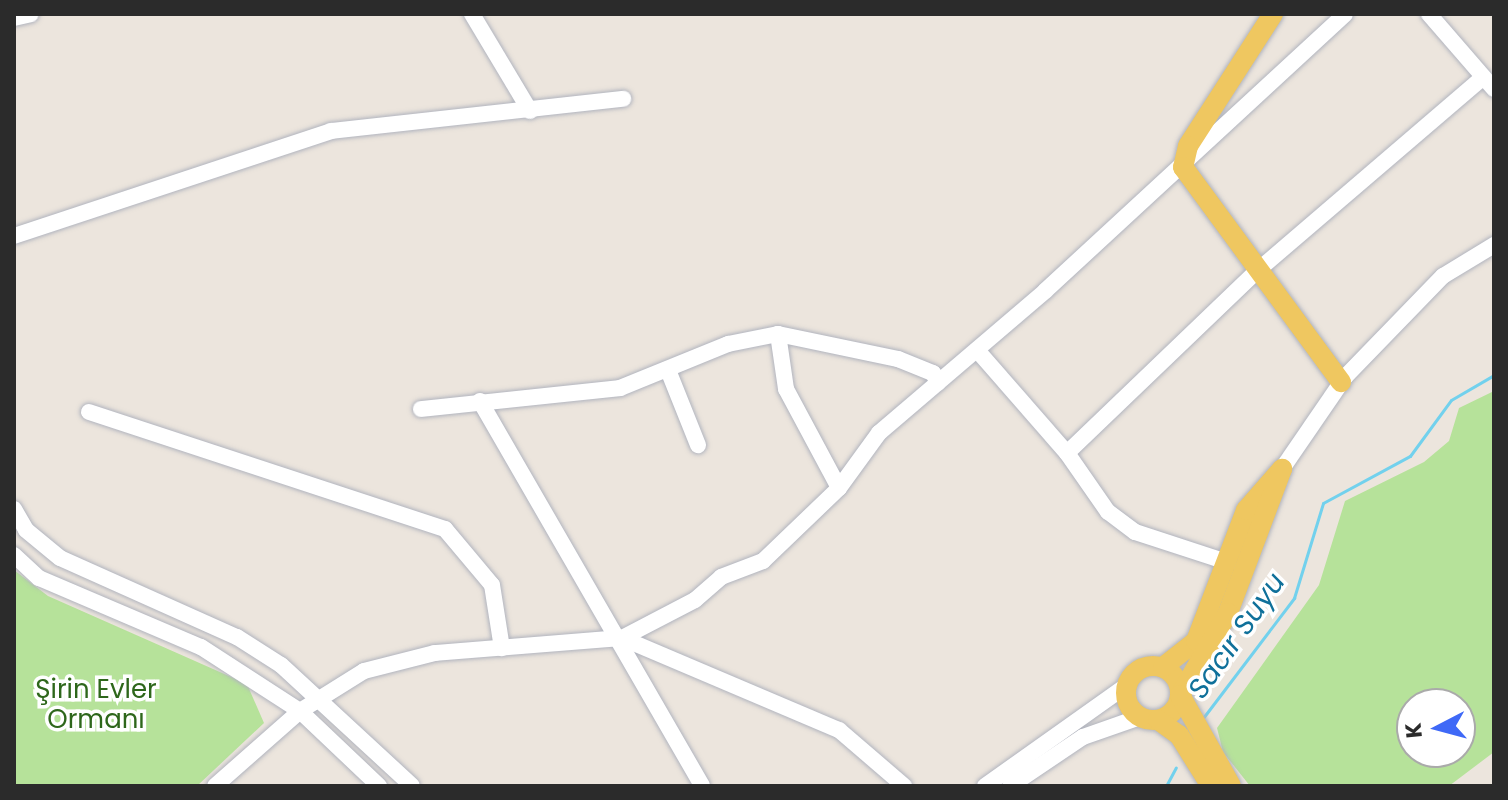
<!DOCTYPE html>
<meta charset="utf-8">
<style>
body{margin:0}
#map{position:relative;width:1508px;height:800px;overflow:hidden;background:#ece5dd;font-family:Poppins,sans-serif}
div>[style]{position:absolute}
.green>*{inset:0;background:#b6e29a}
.stream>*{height:3px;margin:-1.5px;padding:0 1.5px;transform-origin:1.5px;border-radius:1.5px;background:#72d1ed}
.roads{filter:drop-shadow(0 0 2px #b1b4be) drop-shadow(0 0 2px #b1b4be)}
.minor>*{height:16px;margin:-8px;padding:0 8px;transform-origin:8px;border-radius:8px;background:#fff}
.major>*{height:20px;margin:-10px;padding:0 10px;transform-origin:10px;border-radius:10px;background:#efc760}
.major>.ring{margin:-10px;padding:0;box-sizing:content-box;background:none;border:20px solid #efc760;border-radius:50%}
span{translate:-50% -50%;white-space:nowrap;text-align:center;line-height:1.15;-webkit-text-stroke:7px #fff;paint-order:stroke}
.park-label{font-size:26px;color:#2e671b}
.water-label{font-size:28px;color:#0f709a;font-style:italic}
.frame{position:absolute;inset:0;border:16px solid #2b2b2b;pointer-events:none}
.north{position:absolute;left:1396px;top:688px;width:80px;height:80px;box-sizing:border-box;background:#fff;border:2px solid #aaa;border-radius:50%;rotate:264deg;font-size:22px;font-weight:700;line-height:32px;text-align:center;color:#2b2b2b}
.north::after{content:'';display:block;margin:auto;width:28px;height:36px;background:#3f69f7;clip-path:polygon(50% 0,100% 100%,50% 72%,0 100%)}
</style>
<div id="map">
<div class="green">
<i style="clip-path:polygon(evenodd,1494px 391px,1494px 752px,1449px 786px,1250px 786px,1223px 752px,1217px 728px,1319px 585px,1345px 501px,1424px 462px,1449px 441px,1459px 408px,1494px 391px,1412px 704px,1460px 704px,1460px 752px,1412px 752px,1412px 704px)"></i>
<i style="clip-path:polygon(14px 570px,48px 596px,247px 684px,264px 723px,197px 786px,14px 786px)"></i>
</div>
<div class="stream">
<i style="left:1203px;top:718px;width:151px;rotate:-52.8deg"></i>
<i style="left:1294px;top:598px;width:99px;rotate:-73deg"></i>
<i style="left:1323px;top:503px;width:99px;rotate:-28.4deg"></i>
<i style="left:1410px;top:456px;width:69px;rotate:-53.8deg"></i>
<i style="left:1451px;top:400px;width:50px;rotate:-30.2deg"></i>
<i style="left:1166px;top:786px;width:21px;rotate:-62deg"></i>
</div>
<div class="roads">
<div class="minor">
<i style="left:472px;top:14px;width:113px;rotate:59.1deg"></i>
<i style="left:1429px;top:14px;width:99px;rotate:49.1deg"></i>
<i style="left:14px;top:18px;width:17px;rotate:-13deg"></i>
<i style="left:14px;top:236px;width:334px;rotate:-18.3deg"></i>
<i style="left:331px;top:131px;width:294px;rotate:-6.3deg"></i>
<i style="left:778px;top:334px;width:56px;rotate:81.7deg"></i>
<i style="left:786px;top:389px;width:112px;rotate:61.8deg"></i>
<i style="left:977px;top:350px;width:137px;rotate:48.9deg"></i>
<i style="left:668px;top:370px;width:81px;rotate:68.2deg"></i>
<i style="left:480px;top:401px;width:444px;rotate:60deg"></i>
<i style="left:421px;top:409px;width:200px;rotate:-6deg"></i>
<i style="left:620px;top:388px;width:117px;rotate:-22.2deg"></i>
<i style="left:728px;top:344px;width:51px;rotate:-11.3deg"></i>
<i style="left:778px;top:334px;width:123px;rotate:11.8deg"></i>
<i style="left:898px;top:359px;width:38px;rotate:22deg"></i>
<i style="left:933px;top:373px;width:11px;rotate:63deg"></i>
<i style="left:89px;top:412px;width:375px;rotate:18.2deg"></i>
<i style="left:445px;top:529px;width:73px;rotate:50deg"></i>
<i style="left:492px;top:585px;width:64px;rotate:81deg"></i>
<i style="left:1282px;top:469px;width:112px;rotate:-55.6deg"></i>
<i style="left:1345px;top:377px;width:141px;rotate:-45.9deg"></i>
<i style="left:1443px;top:276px;width:60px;rotate:-31.3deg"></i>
<i style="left:14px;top:509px;width:24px;rotate:60deg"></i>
<i style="left:26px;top:530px;width:44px;rotate:39.5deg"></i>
<i style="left:60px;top:558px;width:194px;rotate:24.1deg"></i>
<i style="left:237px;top:637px;width:52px;rotate:32.5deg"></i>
<i style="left:281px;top:665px;width:178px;rotate:42.7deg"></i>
<i style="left:14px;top:555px;width:34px;rotate:43deg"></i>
<i style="left:39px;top:578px;width:176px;rotate:23.1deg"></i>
<i style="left:201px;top:647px;width:118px;rotate:32.9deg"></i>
<i style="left:300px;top:711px;width:109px;rotate:43.5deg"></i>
<i style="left:1227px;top:562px;width:97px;rotate:-161.9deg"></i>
<i style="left:1135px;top:532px;width:34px;rotate:-143deg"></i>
<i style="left:1108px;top:512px;width:72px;rotate:-124.8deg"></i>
<i style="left:1067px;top:453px;width:263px;rotate:-43.8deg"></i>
<i style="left:1257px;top:271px;width:295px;rotate:-40.6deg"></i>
<i style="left:622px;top:638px;width:82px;rotate:-27.5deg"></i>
<i style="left:695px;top:600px;width:35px;rotate:-41deg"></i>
<i style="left:721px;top:577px;width:45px;rotate:-20.9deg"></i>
<i style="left:763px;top:561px;width:105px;rotate:-43.8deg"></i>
<i style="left:839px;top:488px;width:68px;rotate:-54deg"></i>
<i style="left:879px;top:433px;width:218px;rotate:-40.5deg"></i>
<i style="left:1045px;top:291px;width:408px;rotate:-42.7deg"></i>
<i style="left:215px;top:786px;width:113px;rotate:-41.4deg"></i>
<i style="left:300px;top:711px;width:75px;rotate:-32deg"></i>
<i style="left:364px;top:671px;width:73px;rotate:-14.2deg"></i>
<i style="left:435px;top:653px;width:188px;rotate:-4.6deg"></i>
<i style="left:622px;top:638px;width:236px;rotate:23deg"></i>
<i style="left:839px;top:730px;width:86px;rotate:40.7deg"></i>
<i style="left:985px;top:786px;width:174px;rotate:-35.4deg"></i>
<i style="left:1010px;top:786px;width:88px;rotate:-33.9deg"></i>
<i style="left:1083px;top:737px;width:60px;rotate:-19.3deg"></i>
</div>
<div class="major">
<i style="left:1273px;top:14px;width:157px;rotate:122.8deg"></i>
<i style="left:1188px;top:146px;width:22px;rotate:103deg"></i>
<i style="left:1183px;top:167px;width:267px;rotate:53.7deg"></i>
<i class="ring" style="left:1126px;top:666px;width:34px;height:34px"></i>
<i style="left:1163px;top:667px;width:42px;rotate:-38.2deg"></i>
<i style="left:1196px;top:641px;width:140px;rotate:-69.1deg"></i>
<i style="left:1246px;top:510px;width:55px;rotate:-48.7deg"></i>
<i style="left:1282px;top:469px;width:154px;rotate:110.6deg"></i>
<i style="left:1228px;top:613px;width:95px;rotate:120.3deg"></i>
<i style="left:1180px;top:695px;width:104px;rotate:60.7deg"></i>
<i style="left:1158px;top:720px;width:26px;rotate:36deg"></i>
<i style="left:1179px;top:735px;width:60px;rotate:57.9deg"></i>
</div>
</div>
<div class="park-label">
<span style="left:96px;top:705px">Şirin Evler<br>Ormanı</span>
</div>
<div class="water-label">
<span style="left:1237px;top:636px;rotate:-55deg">Sacır Suyu</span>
</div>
<div class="frame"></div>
<div class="north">K</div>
</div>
